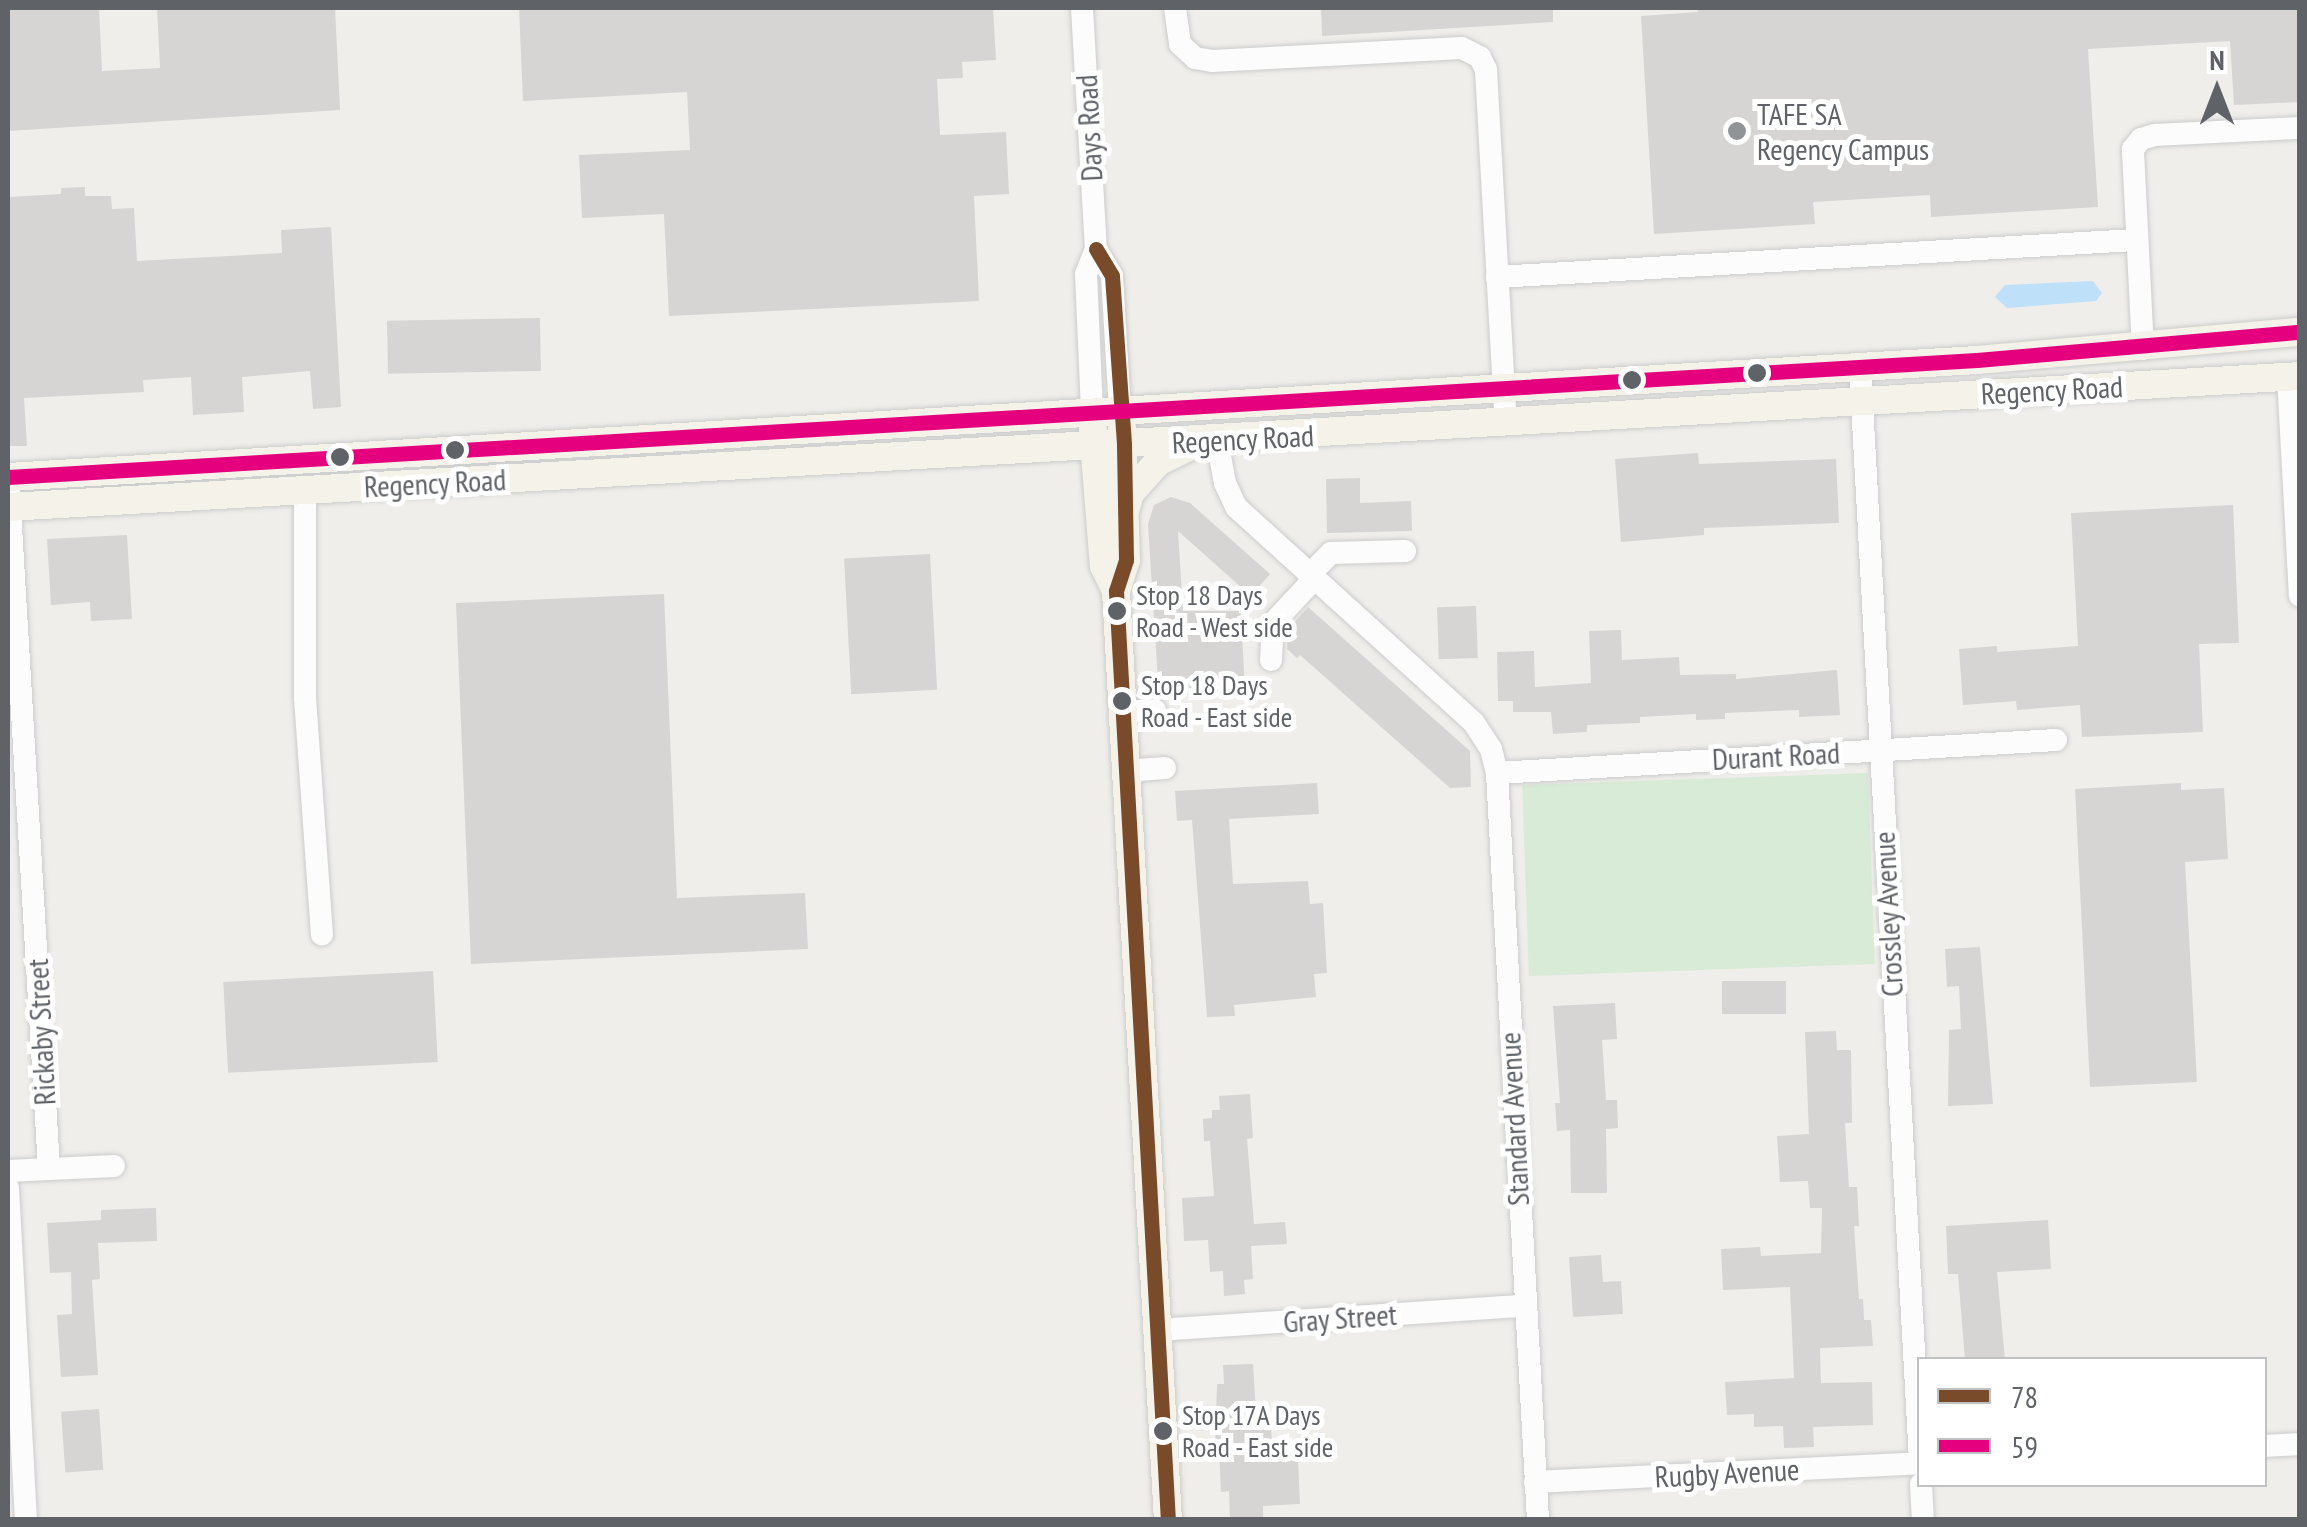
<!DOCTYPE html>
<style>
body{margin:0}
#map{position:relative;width:2307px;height:1527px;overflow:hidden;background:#efeeea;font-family:"PT Sans Narrow",sans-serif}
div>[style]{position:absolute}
.green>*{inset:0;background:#d8ebd6;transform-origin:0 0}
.water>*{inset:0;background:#bfe0f9}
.building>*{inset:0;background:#d6d5d3;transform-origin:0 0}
.roads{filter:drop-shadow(0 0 2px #cbcccc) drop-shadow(0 0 2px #cbcccc)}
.minor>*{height:22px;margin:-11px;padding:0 11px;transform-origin:11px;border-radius:11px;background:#fdfcfc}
.major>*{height:28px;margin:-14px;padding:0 14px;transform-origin:14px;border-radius:14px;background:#f4f2e9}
.bus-1>*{height:15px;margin:-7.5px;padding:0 7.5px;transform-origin:7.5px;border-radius:7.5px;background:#7a4b2a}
.bus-2>*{height:15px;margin:-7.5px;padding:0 7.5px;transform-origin:7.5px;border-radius:7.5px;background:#e5007d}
.dots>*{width:28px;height:28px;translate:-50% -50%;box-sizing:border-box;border:5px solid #fff;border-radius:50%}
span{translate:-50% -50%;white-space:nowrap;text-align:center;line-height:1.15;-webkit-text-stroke:10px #fff;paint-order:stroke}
.bus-label{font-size:28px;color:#5f6368}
.left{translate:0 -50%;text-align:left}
.poi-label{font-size:30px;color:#5f6368}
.street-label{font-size:30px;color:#5f6368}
.frame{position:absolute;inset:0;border:10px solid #5f6368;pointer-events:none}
.legend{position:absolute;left:1917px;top:1357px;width:350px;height:130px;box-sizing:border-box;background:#fff;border:2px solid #bfc1c3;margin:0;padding:12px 18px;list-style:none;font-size:30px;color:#5f6368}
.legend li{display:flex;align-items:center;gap:20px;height:50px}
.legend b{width:50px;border:2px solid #bfc1c3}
.north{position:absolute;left:2167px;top:40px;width:100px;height:100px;-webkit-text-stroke:8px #fff;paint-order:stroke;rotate:0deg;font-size:28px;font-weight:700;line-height:40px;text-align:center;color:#5f6368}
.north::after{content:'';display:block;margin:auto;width:35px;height:45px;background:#5f6368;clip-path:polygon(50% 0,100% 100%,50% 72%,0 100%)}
</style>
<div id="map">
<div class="green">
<i style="left:1868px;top:773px;width:191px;height:346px;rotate:88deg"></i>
</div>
<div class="water">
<i style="clip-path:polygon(2093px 281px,2102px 293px,2096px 301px,2007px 308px,1995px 297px,2005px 285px)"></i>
</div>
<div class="building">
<i style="clip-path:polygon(8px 8px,99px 8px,102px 71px,160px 68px,157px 8px,335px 8px,340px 110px,8px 131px)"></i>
<i style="clip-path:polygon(519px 8px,993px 8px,996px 60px,962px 62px,963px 78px,937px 79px,940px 135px,1006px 132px,1009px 194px,974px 196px,979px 301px,669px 316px,664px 214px,582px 218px,579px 155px,690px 150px,687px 92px,523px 101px)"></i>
<i style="clip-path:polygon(1321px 8px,1553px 8px,1553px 22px,1322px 36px)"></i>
<i style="clip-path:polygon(1698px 8px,2300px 8px,2300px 102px,2234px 105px,2230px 41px,2088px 49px,2098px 207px,1931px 217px,1930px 195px,1813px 202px,1815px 224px,1654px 234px,1641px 16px,1698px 12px)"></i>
<i style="clip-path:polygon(85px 187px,85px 196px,111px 196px,112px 209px,134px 208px,137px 261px,282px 253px,281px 230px,331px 227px,341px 407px,313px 409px,310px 371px,242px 377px,244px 412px,193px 415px,191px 377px,143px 380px,144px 392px,24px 398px,27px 446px,8px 446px,8px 197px,61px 194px,61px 188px)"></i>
<i style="left:540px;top:318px;width:53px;height:153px;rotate:89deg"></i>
<i style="clip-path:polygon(1698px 453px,1699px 464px,1836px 459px,1839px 523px,1704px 528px,1704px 535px,1621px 542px,1615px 459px)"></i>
<i style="clip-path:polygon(1360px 478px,1360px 503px,1411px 501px,1412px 531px,1327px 533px,1326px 479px)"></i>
<i style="clip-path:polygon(1171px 497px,1190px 503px,1270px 574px,1251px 596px,1178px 531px,1183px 611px,1241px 611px,1245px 693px,1159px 696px,1148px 524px,1154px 505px)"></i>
<i style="clip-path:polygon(2233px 505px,2239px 643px,2199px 644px,2203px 732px,2082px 737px,2080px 705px,2017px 710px,2016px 701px,1963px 705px,1959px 649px,1997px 646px,1997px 652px,2078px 646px,2071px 513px)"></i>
<i style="clip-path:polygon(127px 535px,132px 619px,91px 621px,90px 602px,51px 605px,47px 539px)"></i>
<i style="left:930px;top:554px;width:136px;height:86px;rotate:87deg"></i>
<i style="clip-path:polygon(664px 594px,677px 898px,805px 893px,808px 949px,471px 964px,456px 603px)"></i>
<i style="left:1476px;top:606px;width:52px;height:39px;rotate:88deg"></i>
<i style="clip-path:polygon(1308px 607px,1470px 751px,1471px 787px,1450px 788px,1300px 655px,1297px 658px,1287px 649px,1288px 629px)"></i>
<i style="clip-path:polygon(1621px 630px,1622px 660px,1679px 657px,1680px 675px,1736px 674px,1736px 679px,1837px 670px,1840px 715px,1799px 717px,1799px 710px,1725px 713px,1725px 719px,1696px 720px,1696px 714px,1640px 717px,1640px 723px,1587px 725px,1587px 732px,1553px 734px,1551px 712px,1513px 712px,1513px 701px,1498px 701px,1497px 652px,1534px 651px,1535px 687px,1591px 683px,1589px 631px)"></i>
<i style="clip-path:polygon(1317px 783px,1319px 814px,1229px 819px,1233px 884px,1308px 881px,1310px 904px,1323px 903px,1327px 973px,1314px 974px,1316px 997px,1234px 1005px,1235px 1016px,1207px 1017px,1192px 820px,1177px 821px,1175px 791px)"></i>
<i style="clip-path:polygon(2181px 783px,2181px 790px,2224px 788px,2228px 859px,2185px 862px,2197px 1082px,2090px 1087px,2075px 789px)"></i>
<i style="clip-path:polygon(1980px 947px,1993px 1104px,1948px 1106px,1949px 1030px,1961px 1029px,1959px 986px,1947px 987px,1945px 949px)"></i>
<i style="left:433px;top:971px;width:91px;height:210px;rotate:87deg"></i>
<i style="left:1722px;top:981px;width:64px;height:33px"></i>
<i style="clip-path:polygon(1615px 1003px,1617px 1039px,1602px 1040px,1606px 1100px,1617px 1100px,1618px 1128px,1606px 1129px,1607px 1193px,1571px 1193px,1570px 1130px,1557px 1131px,1555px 1103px,1560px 1103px,1553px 1006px)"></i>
<i style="clip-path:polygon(1836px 1031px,1837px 1050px,1851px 1050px,1852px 1123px,1845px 1123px,1849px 1187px,1857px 1187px,1859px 1226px,1854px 1226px,1859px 1299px,1863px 1299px,1864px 1320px,1871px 1320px,1873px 1346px,1820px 1348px,1821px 1383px,1872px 1382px,1873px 1425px,1813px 1427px,1814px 1447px,1784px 1448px,1783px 1426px,1754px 1427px,1754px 1414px,1727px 1415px,1725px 1382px,1794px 1378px,1790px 1287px,1723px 1290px,1721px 1249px,1760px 1247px,1761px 1256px,1821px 1253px,1822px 1208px,1810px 1208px,1808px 1181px,1780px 1182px,1777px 1136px,1809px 1134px,1805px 1032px)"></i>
<i style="clip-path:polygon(1250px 1094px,1253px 1138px,1247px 1139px,1254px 1224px,1285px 1222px,1287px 1244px,1251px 1246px,1253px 1279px,1244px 1280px,1245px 1294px,1224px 1296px,1223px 1271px,1210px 1272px,1208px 1240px,1184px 1241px,1182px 1198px,1214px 1196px,1210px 1141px,1204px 1141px,1203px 1119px,1212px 1118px,1212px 1110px,1220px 1110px,1219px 1096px)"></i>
<i style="clip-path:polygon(156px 1208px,157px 1241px,98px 1243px,100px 1279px,92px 1280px,98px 1375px,61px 1377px,57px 1315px,72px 1314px,71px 1272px,50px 1273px,47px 1223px,101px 1220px,101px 1210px)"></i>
<i style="clip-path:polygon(2048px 1220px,2051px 1269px,1997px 1272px,2005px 1360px,1965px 1360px,1958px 1274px,1948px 1274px,1946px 1226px)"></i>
<i style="clip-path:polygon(1601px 1255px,1603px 1282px,1621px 1281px,1623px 1314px,1573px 1317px,1569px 1257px)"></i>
<i style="clip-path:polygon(1253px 1364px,1256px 1410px,1270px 1409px,1273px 1462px,1298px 1460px,1300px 1504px,1263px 1506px,1263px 1520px,1230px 1520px,1229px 1491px,1221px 1492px,1219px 1448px,1215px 1448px,1217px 1384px,1224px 1384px,1223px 1365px)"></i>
<i style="left:99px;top:1409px;width:61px;height:38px;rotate:86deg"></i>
</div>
<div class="roads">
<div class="minor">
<i style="left:1082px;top:8px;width:241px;rotate:86.7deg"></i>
<i style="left:1096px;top:249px;width:27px;rotate:112deg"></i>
<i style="left:1086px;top:274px;width:139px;rotate:87.5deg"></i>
<i style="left:1175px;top:8px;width:36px;rotate:82deg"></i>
<i style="left:1180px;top:44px;width:21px;rotate:43deg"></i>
<i style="left:1195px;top:58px;width:17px;rotate:10deg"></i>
<i style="left:1212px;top:61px;width:250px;rotate:-3deg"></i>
<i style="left:1462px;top:48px;width:20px;rotate:27deg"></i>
<i style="left:1480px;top:57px;width:14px;rotate:65deg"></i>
<i style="left:1486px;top:70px;width:354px;rotate:86.8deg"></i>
<i style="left:1096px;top:249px;width:31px;rotate:59deg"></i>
<i style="left:1112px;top:276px;width:136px;rotate:86.6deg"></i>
<i style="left:1497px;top:277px;width:639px;rotate:-3.32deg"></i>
<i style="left:2143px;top:349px;width:200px;rotate:-92.9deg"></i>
<i style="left:2133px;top:149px;width:13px;rotate:-51deg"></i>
<i style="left:2141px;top:139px;width:15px;rotate:-16deg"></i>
<i style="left:2155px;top:135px;width:145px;rotate:-2.8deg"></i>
<i style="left:1860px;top:367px;width:1095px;rotate:86.86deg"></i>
<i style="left:2288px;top:376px;width:220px;rotate:86.9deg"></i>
<i style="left:1217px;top:440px;width:44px;rotate:79.5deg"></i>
<i style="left:1225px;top:483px;width:26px;rotate:65deg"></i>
<i style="left:1236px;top:507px;width:321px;rotate:42.2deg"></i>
<i style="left:1474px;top:723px;width:31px;rotate:57deg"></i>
<i style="left:1491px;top:749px;width:25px;rotate:76deg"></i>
<i style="left:1497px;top:773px;width:748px;rotate:86.86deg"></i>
<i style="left:305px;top:491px;width:207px;rotate:90deg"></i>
<i style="left:305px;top:698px;width:237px;rotate:85.9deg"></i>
<i style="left:9px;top:493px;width:677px;rotate:86.61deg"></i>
<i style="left:1309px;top:575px;width:31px;rotate:-45deg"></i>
<i style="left:1331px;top:553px;width:74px;rotate:-1.5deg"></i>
<i style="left:1271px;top:660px;width:37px;rotate:-87deg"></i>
<i style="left:1273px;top:623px;width:60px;rotate:-47deg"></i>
<i style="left:1122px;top:712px;width:33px;rotate:-3deg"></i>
<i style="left:1125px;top:771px;width:40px;rotate:-4.3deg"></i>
<i style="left:1497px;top:773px;width:560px;rotate:-3.38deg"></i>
<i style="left:8px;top:1171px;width:106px;rotate:-2.7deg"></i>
<i style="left:8px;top:1188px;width:332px;rotate:86.9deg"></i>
<i style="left:1157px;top:1330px;width:367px;rotate:-3.8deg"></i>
<i style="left:2264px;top:1446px;width:36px;rotate:-3deg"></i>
<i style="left:1535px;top:1482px;width:385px;rotate:-2.8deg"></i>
<i style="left:1921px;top:1484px;width:36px;rotate:87deg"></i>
</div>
<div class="major">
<i style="left:1122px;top:428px;width:132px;rotate:88.3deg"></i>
<i style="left:1126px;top:560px;width:33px;rotate:108deg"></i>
<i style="left:1116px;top:591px;width:930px;rotate:86.8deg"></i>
<i style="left:1093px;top:430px;width:136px;rotate:85.4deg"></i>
<i style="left:1104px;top:566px;width:28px;rotate:64deg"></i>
<i style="left:8px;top:477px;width:1972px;rotate:-3.4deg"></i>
<i style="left:1977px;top:360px;width:324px;rotate:-5deg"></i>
<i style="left:8px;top:507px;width:2296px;rotate:-3.27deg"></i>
<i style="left:1125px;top:511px;width:19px;rotate:-74deg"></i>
<i style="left:1130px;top:493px;width:42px;rotate:-47.9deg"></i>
<i style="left:1158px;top:462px;width:37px;rotate:-26deg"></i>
</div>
</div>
<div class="bus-1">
<i style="left:1096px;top:249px;width:31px;rotate:59deg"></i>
<i style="left:1112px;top:276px;width:169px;rotate:85.9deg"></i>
<i style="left:1124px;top:445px;width:115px;rotate:89deg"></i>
<i style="left:1126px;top:560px;width:33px;rotate:108deg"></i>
<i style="left:1116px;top:591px;width:930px;rotate:86.8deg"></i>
</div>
<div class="bus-2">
<i style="left:8px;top:477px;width:1972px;rotate:-3.4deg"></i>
<i style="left:1977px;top:360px;width:324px;rotate:-5deg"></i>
</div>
<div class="dots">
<i style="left:1737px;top:131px;background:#919496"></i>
<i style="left:1757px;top:373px;background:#5f6368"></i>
<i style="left:1632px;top:380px;background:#5f6368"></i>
<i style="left:455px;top:450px;background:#5f6368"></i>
<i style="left:340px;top:457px;background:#5f6368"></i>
<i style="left:1117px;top:611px;background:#5f6368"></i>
<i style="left:1122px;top:701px;background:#5f6368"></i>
<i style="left:1163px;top:1431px;background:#5f6368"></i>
</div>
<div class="bus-label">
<span class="left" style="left:1136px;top:611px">Stop 18 Days<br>Road - West side</span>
<span class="left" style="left:1141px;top:701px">Stop 18 Days<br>Road - East side</span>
<span class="left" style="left:1182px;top:1431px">Stop 17A Days<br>Road - East side</span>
</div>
<div class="poi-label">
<span class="left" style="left:1757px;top:131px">TAFE SA<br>Regency Campus</span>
</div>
<div class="street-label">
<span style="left:1089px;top:128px;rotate:-93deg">Days Road</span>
<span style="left:2052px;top:390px;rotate:-3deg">Regency Road</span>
<span style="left:1243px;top:439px;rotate:-3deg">Regency Road</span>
<span style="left:435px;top:483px;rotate:-3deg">Regency Road</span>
<span style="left:1776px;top:756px;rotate:-3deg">Durant Road</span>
<span style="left:1888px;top:914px;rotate:-93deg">Crossley Avenue</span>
<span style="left:41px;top:1032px;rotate:-93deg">Rickaby Street</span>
<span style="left:1514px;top:1119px;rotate:-93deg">Standard Avenue</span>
<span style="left:1340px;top:1318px;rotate:-4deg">Gray Street</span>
<span style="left:1727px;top:1473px;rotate:-3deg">Rugby Avenue</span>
</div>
<div class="frame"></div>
<ul class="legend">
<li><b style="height:12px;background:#7a4b2a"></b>78</li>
<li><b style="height:12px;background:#e5007d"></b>59</li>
</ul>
<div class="north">N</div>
</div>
